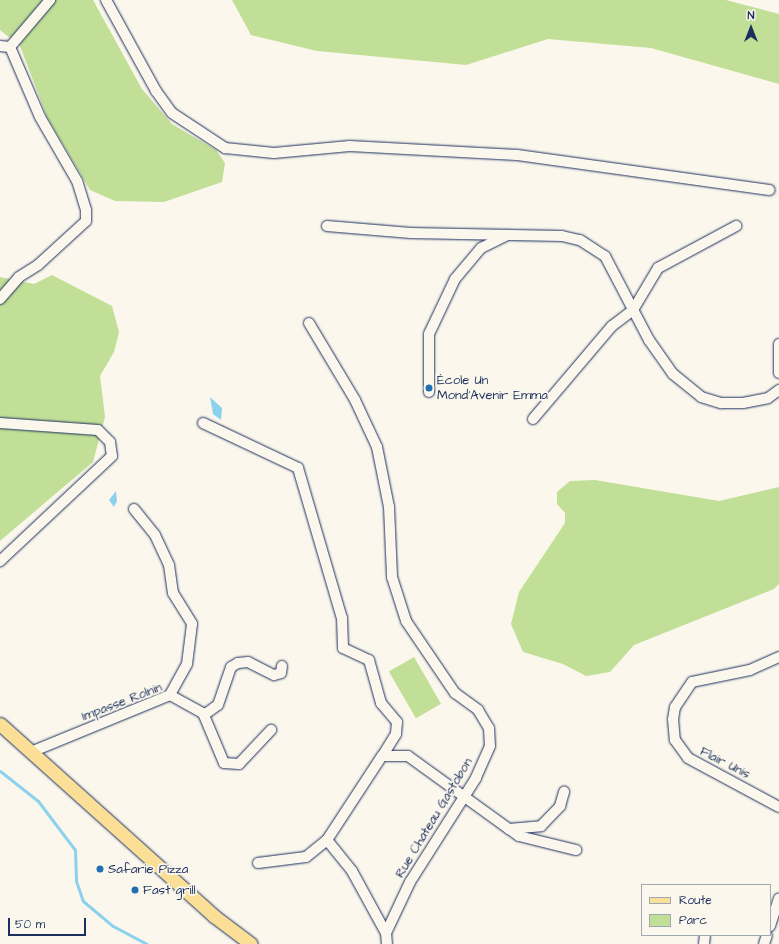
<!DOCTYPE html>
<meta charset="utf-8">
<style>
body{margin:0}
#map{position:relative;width:779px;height:944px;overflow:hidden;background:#fbf7ec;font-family:"Architects Daughter",sans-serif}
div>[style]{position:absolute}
.green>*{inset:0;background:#c1df97;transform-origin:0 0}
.water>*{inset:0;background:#8cd1ed}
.stream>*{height:3px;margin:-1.5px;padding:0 1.5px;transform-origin:1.5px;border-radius:1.5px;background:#8cd1ed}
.roads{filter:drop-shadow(0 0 1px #1b2f5e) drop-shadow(0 0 1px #1b2f5e)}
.minor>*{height:10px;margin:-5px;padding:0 5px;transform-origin:5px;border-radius:5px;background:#fbf7ec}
.major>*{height:13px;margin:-6.5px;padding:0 6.5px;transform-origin:6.5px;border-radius:6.5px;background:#fbdf96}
.dots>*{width:11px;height:11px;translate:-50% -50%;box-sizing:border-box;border:2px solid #fbf7ec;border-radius:50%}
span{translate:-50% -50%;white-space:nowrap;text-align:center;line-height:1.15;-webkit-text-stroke:3.5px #fbf7ec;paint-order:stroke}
.poi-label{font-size:13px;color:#1b2f5e}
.left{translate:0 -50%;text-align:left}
.street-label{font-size:13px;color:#1b2f5e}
.legend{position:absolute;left:641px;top:884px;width:130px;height:52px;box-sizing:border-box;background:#fbf7ec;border:1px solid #a1a7b3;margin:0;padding:5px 7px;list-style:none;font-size:12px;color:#1b2f5e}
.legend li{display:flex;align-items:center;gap:8px;height:20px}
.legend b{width:20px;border:1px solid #a1a7b3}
.north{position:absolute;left:731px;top:8px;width:40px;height:40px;-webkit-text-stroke:3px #fbf7ec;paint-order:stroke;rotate:0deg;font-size:11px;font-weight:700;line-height:16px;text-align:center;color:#1b2f5e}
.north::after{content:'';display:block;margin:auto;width:14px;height:18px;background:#1b2f5e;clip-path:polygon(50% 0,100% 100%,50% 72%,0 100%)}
.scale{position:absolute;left:8px;top:918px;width:78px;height:18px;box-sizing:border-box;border:2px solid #1b2f5e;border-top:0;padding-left:5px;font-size:12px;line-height:14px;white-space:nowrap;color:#1b2f5e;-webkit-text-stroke:3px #fbf7ec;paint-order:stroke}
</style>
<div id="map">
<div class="green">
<i style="clip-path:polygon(0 0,93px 0,142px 89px,172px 124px,216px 150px,225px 163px,222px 182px,164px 202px,115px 201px,90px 190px,47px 117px,20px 46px,0 30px)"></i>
<i style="clip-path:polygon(232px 0,726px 0,779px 14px,779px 84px,651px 48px,548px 39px,466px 65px,317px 51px,251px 35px)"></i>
<i style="clip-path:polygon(52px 275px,112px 306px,119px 332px,114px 352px,100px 376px,105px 417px,93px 462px,0 541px,0 277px,34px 284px)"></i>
<i style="clip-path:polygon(595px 480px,719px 501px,779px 487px,779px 584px,774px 589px,634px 645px,610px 672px,586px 676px,563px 664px,523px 652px,511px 624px,519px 592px,565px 523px,565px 513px,557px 504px,557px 492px,570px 481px)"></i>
<i style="left:414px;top:657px;width:54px;height:29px;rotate:60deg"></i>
</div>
<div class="water">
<i style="clip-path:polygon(210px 397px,222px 408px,221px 420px,213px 414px)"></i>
<i style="clip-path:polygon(116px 491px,117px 501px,114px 507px,109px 500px)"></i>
</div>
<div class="stream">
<i style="left:0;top:771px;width:48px;rotate:38.3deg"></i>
<i style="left:38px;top:801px;width:61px;rotate:52.9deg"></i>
<i style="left:75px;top:850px;width:31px;rotate:88deg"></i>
<i style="left:76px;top:881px;width:21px;rotate:71deg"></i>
<i style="left:83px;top:901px;width:39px;rotate:40deg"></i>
<i style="left:113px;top:926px;width:38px;rotate:28deg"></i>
</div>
<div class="roads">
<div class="minor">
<i style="left:106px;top:0;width:104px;rotate:61.2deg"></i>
<i style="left:156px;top:91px;width:27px;rotate:54deg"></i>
<i style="left:172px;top:113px;width:64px;rotate:33.4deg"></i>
<i style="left:225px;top:148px;width:49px;rotate:5.8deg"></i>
<i style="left:274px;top:153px;width:76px;rotate:-5.3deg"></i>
<i style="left:350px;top:146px;width:167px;rotate:3.1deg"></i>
<i style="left:517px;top:155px;width:255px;rotate:7.9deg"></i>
<i style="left:0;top:46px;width:10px;rotate:6deg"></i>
<i style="left:10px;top:47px;width:62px;rotate:-49.6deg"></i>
<i style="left:327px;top:226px;width:84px;rotate:4.8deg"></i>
<i style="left:411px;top:233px;width:151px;rotate:1.1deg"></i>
<i style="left:562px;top:236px;width:18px;rotate:13deg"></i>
<i style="left:580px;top:240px;width:30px;rotate:33deg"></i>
<i style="left:605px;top:256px;width:95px;rotate:62.4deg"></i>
<i style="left:649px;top:340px;width:42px;rotate:54.8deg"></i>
<i style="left:673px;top:374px;width:36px;rotate:39deg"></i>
<i style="left:701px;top:397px;width:21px;rotate:17deg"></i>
<i style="left:721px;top:403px;width:22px"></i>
<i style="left:743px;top:403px;width:25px;rotate:-11deg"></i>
<i style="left:768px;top:398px;width:14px;rotate:-36deg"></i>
<i style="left:0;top:299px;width:29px;rotate:-49deg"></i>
<i style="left:19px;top:277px;width:22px;rotate:-32deg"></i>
<i style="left:38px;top:265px;width:65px;rotate:-42.5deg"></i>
<i style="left:86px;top:221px;width:11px;rotate:-90deg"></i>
<i style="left:86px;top:210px;width:30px;rotate:-107deg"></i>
<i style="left:77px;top:181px;width:74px;rotate:-120deg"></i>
<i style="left:40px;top:117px;width:76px;rotate:-113.2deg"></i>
<i style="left:309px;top:323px;width:90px;rotate:59.1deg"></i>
<i style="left:355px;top:400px;width:52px;rotate:64.9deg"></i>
<i style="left:377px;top:447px;width:61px;rotate:78.7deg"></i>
<i style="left:389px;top:507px;width:70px;rotate:87.5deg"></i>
<i style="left:392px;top:577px;width:46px;rotate:72.3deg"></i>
<i style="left:406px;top:621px;width:87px;rotate:55.8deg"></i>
<i style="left:455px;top:693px;width:29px;rotate:36deg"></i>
<i style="left:478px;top:710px;width:21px;rotate:59deg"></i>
<i style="left:489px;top:728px;width:18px;rotate:87deg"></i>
<i style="left:490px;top:746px;width:35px;rotate:114deg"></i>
<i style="left:476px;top:778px;width:123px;rotate:122.4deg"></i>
<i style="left:410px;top:882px;width:56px;rotate:115.2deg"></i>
<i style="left:386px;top:933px;width:11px;rotate:85deg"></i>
<i style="left:779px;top:344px;width:29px;rotate:90deg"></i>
<i style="left:429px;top:392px;width:58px;rotate:-90deg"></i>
<i style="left:429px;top:334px;width:61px;rotate:-64.7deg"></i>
<i style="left:455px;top:279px;width:40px;rotate:-50deg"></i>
<i style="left:481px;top:248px;width:30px;rotate:-26deg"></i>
<i style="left:533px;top:419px;width:122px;rotate:-49.7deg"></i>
<i style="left:612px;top:326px;width:26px;rotate:-37deg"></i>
<i style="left:633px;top:310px;width:49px;rotate:-59.2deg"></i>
<i style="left:658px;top:268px;width:89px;rotate:-28.3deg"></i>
<i style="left:0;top:423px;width:98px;rotate:4.1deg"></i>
<i style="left:98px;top:430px;width:17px;rotate:45deg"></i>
<i style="left:110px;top:442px;width:14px;rotate:82deg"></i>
<i style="left:112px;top:456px;width:154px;rotate:136.8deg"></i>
<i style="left:203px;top:423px;width:105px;rotate:25.3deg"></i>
<i style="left:298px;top:468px;width:156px;rotate:73.7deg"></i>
<i style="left:342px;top:618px;width:30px;rotate:88deg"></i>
<i style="left:343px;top:648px;width:29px;rotate:25deg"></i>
<i style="left:369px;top:660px;width:45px;rotate:74.4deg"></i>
<i style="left:381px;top:703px;width:25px;rotate:50deg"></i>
<i style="left:397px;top:722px;width:12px;rotate:95deg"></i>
<i style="left:396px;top:734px;width:26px;rotate:122deg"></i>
<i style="left:134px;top:509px;width:33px;rotate:51deg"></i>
<i style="left:155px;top:535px;width:33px;rotate:65deg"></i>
<i style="left:169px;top:565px;width:28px;rotate:82deg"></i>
<i style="left:173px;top:593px;width:36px;rotate:58deg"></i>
<i style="left:192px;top:624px;width:40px;rotate:97.1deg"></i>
<i style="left:187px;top:664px;width:35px;rotate:119deg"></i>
<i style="left:779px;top:657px;width:32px;rotate:156deg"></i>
<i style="left:750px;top:670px;width:59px;rotate:168.3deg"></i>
<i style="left:692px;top:682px;width:30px;rotate:124deg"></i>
<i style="left:675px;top:707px;width:12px;rotate:99deg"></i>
<i style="left:673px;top:719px;width:21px;rotate:85deg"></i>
<i style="left:675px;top:740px;width:22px;rotate:54deg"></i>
<i style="left:688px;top:758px;width:103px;rotate:28.3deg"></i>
<i style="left:204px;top:715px;width:17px;rotate:-36deg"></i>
<i style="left:218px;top:705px;width:40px;rotate:-71.1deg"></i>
<i style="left:231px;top:667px;width:8px;rotate:-30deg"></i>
<i style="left:238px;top:663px;width:10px;rotate:-6deg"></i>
<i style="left:248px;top:662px;width:29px;rotate:27deg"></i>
<i style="left:274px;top:675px;width:7px;rotate:-16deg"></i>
<i style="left:281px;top:673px;width:7px;rotate:-82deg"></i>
<i style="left:31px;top:752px;width:150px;rotate:-22.3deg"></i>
<i style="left:170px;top:695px;width:38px;rotate:29deg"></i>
<i style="left:203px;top:713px;width:54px;rotate:67.2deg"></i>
<i style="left:224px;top:763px;width:15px;rotate:4deg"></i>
<i style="left:239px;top:764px;width:47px;rotate:-46.7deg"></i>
<i style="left:509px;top:829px;width:12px;rotate:35deg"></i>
<i style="left:519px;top:836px;width:59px;rotate:13.8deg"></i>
<i style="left:327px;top:840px;width:40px;rotate:51deg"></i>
<i style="left:352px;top:871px;width:71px;rotate:61.3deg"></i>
<i style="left:258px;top:863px;width:48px;rotate:-7.1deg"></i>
<i style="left:306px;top:857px;width:27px;rotate:-39deg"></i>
<i style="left:327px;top:840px;width:100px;rotate:-56.8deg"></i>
<i style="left:382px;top:756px;width:26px"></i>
<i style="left:408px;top:756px;width:125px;rotate:35.9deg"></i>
<i style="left:509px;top:829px;width:32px;rotate:-5deg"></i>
<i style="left:541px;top:826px;width:28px;rotate:-46deg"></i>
<i style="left:560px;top:806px;width:15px;rotate:-74deg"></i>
<i style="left:770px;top:926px;width:29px;rotate:-72deg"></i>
<i style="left:704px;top:944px;width:9px;rotate:-84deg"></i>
<i style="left:764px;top:944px;width:9px;rotate:-72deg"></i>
</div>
<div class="major">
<i style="left:0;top:724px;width:288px;rotate:41.9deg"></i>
<i style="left:214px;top:916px;width:46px;rotate:37.1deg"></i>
</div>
</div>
<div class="dots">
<i style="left:429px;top:388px;background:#1f6fb2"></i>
<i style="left:100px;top:869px;background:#1f6fb2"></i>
<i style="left:135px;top:890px;background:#1f6fb2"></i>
</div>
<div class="poi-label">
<span class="left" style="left:437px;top:388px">École Un<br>Mond'Avenir Emma</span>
<span class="left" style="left:108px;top:869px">Safarie Pizza</span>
<span class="left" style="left:143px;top:890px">Fast grill</span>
</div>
<div class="street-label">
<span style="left:122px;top:702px;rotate:-21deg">Impasse Rolnin</span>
<span style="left:725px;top:763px;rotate:27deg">Flair Unis</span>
<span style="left:434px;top:818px;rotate:-59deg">Rue Chateau Gastobon</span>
</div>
<ul class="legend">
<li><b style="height:5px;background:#fbdf96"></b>Route</li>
<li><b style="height:11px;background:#c1df97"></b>Parc</li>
</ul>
<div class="north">N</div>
<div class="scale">50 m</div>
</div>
